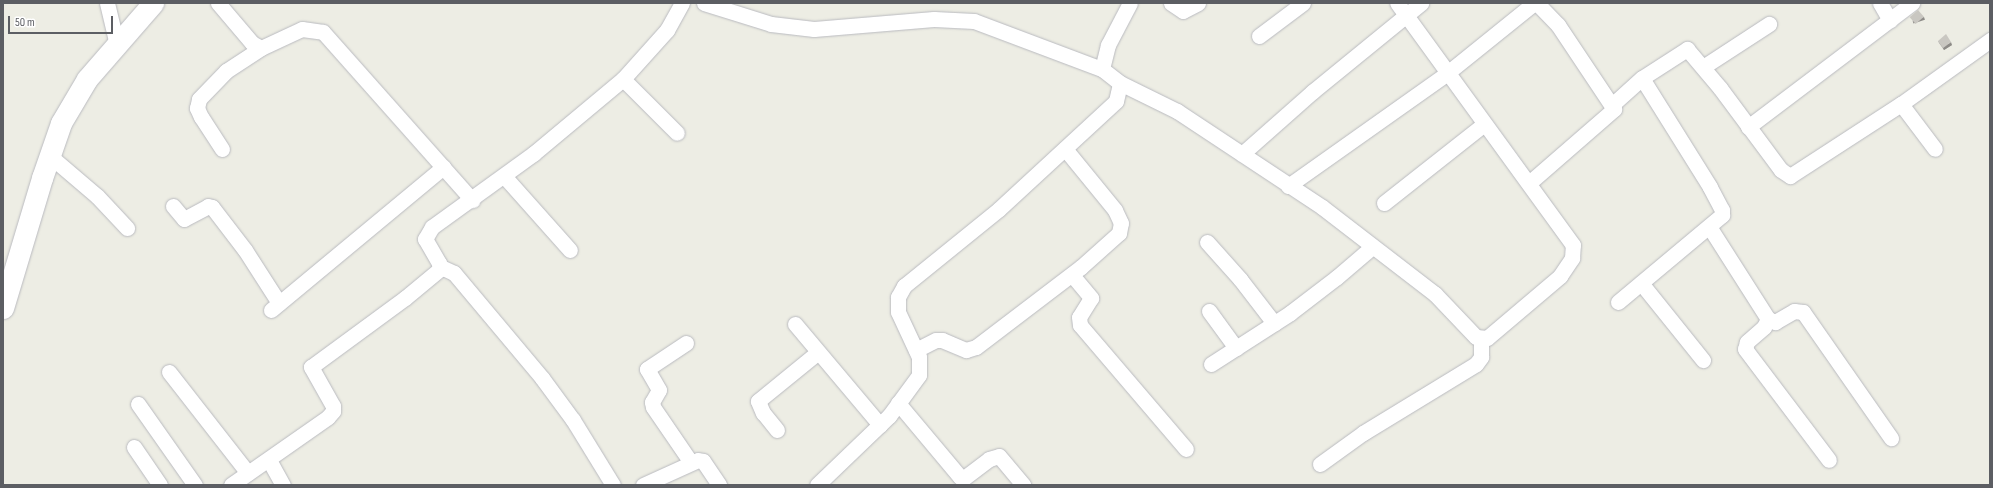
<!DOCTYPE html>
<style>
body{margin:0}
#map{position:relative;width:1993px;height:488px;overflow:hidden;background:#edede4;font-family:"Sofia Sans Condensed",sans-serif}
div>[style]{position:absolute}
.roads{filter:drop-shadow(0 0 1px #b9babf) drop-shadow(0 0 1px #b9babf)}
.street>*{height:15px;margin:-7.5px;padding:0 7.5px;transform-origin:7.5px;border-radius:7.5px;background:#fff}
.secondary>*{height:21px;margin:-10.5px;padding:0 10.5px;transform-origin:10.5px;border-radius:10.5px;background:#fff}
.wall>*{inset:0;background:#adaba6}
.shaded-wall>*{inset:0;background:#8d8b87;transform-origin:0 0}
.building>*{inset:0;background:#c9c7c1;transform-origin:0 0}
span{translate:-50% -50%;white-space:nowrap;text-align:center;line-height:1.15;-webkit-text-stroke:4px #fff;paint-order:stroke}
.frame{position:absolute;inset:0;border:4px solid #5c5e63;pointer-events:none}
.scale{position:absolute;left:8px;top:16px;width:105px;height:18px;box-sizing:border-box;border:2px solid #5c5e63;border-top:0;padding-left:5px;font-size:12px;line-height:14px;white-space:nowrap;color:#5c5e63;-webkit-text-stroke:3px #fff;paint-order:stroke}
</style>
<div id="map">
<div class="roads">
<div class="street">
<i style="left:107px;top:3px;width:43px;rotate:76.6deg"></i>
<i style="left:218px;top:3px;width:52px;rotate:49.6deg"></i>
<i style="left:252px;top:43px;width:10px;rotate:29deg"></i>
<i style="left:261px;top:48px;width:45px;rotate:-24.9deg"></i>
<i style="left:302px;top:29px;width:21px;rotate:8deg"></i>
<i style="left:323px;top:32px;width:225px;rotate:48.4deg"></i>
<i style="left:704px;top:3px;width:70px;rotate:17.4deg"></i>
<i style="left:771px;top:24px;width:43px;rotate:6.6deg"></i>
<i style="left:814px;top:29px;width:120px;rotate:-4.8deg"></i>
<i style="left:934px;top:19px;width:40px;rotate:2.9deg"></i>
<i style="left:974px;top:21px;width:137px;rotate:20.6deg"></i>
<i style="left:1171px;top:3px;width:14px;rotate:34deg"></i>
<i style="left:1183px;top:11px;width:17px;rotate:-28deg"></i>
<i style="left:1880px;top:3px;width:20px;rotate:60deg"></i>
<i style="left:1259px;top:36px;width:55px;rotate:-36.9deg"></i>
<i style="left:1703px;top:67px;width:79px;rotate:-33.1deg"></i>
<i style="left:623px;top:79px;width:76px;rotate:45deg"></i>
<i style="left:1120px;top:83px;width:64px;rotate:26.2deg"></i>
<i style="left:1177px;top:111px;width:174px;rotate:33.5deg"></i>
<i style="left:1322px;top:207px;width:143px;rotate:37.6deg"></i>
<i style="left:1435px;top:294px;width:59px;rotate:46.4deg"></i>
<i style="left:1476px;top:337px;width:11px;rotate:5deg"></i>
<i style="left:1487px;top:338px;width:96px;rotate:-40.3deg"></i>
<i style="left:1560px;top:276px;width:22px;rotate:-56deg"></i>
<i style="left:1572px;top:258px;width:13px;rotate:-86deg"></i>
<i style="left:1573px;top:245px;width:299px;rotate:-126deg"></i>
<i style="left:1613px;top:104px;width:39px;rotate:-42deg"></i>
<i style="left:1642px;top:78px;width:54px;rotate:-32.8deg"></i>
<i style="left:1687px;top:49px;width:51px;rotate:49.8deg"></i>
<i style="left:1720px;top:88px;width:102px;rotate:53.4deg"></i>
<i style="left:1781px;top:170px;width:11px;rotate:34deg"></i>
<i style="left:1790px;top:176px;width:132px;rotate:-33deg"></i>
<i style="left:1901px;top:104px;width:110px;rotate:-35.7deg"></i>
<i style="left:1901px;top:104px;width:56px;rotate:52.9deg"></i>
<i style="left:1748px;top:127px;width:206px;rotate:-37.1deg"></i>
<i style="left:222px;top:149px;width:38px;rotate:-123deg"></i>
<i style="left:201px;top:117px;width:10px;rotate:-114deg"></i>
<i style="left:197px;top:108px;width:9px;rotate:-77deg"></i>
<i style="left:199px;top:99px;width:39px;rotate:-46deg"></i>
<i style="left:226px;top:71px;width:42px;rotate:-33.3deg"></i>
<i style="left:1242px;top:154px;width:94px;rotate:-41.5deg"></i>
<i style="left:1312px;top:92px;width:141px;rotate:-39.2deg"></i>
<i style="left:50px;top:156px;width:62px;rotate:40.4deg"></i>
<i style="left:97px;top:196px;width:44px;rotate:46.8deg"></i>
<i style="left:504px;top:176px;width:99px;rotate:48.3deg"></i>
<i style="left:1529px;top:183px;width:113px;rotate:-41deg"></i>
<i style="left:1614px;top:109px;width:101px;rotate:-123.7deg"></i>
<i style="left:1558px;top:25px;width:30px;rotate:-134deg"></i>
<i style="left:1288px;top:186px;width:194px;rotate:-35.3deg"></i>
<i style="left:1446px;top:74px;width:113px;rotate:-38.9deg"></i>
<i style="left:1384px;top:203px;width:127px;rotate:-38.3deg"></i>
<i style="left:173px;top:206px;width:17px;rotate:50deg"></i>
<i style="left:184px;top:219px;width:27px;rotate:-28deg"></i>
<i style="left:208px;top:206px;width:4px;rotate:14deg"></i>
<i style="left:212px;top:207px;width:54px;rotate:52.5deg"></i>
<i style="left:245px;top:250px;width:63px;rotate:57.3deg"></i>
<i style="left:1710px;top:228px;width:108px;rotate:57.5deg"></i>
<i style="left:1768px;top:319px;width:9px;rotate:117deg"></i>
<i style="left:1764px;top:327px;width:23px;rotate:139deg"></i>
<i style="left:1747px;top:342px;width:7px;rotate:106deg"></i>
<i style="left:1745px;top:349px;width:139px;rotate:52.9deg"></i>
<i style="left:1207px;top:242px;width:50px;rotate:48.3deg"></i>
<i style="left:1240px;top:279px;width:56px;rotate:52.3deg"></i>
<i style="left:441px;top:267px;width:14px;rotate:25deg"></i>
<i style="left:454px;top:273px;width:137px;rotate:50deg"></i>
<i style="left:542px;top:378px;width:52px;rotate:53.6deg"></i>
<i style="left:573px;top:420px;width:76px;rotate:58.4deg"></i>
<i style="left:1072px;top:275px;width:30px;rotate:50deg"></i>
<i style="left:1091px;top:298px;width:22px;rotate:122deg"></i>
<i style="left:1079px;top:317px;width:8px;rotate:83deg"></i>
<i style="left:1080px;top:325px;width:163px;rotate:49.5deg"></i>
<i style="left:1641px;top:283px;width:99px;rotate:51.2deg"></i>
<i style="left:1618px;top:302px;width:136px;rotate:-39.9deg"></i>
<i style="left:1722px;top:215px;width:5px;rotate:-90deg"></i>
<i style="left:1722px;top:210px;width:26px;rotate:-118deg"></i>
<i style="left:1710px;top:187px;width:128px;rotate:-122deg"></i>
<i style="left:271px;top:310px;width:224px;rotate:-39.7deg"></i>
<i style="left:1209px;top:311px;width:46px;rotate:53.9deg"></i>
<i style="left:1768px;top:319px;width:8px;rotate:23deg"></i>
<i style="left:1775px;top:322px;width:22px;rotate:-30deg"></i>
<i style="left:1794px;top:311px;width:9px;rotate:6deg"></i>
<i style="left:1803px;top:312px;width:154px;rotate:55.1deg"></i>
<i style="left:795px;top:324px;width:132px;rotate:49.9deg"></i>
<i style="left:686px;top:343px;width:47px;rotate:146.3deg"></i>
<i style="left:647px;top:369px;width:24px;rotate:60deg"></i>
<i style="left:659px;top:390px;width:14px;rotate:120deg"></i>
<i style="left:652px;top:402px;width:5px;rotate:79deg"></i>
<i style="left:653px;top:407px;width:65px;rotate:55.6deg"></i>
<i style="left:916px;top:350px;width:22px;rotate:-27deg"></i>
<i style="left:936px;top:340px;width:6px"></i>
<i style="left:942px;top:340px;width:26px;rotate:23deg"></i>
<i style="left:966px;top:350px;width:10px;rotate:-17deg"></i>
<i style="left:976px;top:347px;width:132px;rotate:-37.3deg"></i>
<i style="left:1081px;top:267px;width:51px;rotate:-41.8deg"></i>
<i style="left:1119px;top:233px;width:10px;rotate:-79deg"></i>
<i style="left:1121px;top:223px;width:14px;rotate:-115deg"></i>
<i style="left:1115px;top:210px;width:79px;rotate:-129.3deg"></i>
<i style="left:1211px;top:364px;width:94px;rotate:-32.8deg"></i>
<i style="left:1290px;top:313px;width:59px;rotate:-37.5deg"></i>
<i style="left:1337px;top:277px;width:46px;rotate:-40.6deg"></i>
<i style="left:169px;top:372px;width:128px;rotate:52deg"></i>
<i style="left:898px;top:403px;width:97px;rotate:50deg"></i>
<i style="left:960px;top:477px;width:4px;rotate:14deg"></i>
<i style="left:964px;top:478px;width:31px;rotate:-37deg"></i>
<i style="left:989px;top:459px;width:10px;rotate:-17deg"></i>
<i style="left:999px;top:456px;width:38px;rotate:50deg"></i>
<i style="left:138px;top:404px;width:99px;rotate:54.9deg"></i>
<i style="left:777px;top:430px;width:22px;rotate:-129deg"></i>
<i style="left:763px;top:413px;width:13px;rotate:-113deg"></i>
<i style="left:758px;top:401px;width:77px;rotate:-39.2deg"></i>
<i style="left:134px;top:447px;width:46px;rotate:55.6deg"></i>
<i style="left:269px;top:460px;width:29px;rotate:61deg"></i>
<i style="left:1320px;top:464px;width:53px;rotate:-35.8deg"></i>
<i style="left:1363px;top:433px;width:132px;rotate:-31.4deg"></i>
<i style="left:1476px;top:364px;width:9px;rotate:-54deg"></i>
<i style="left:1481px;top:357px;width:18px;rotate:-90deg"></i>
<i style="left:231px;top:485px;width:118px;rotate:-35deg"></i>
<i style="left:328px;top:417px;width:8px;rotate:-50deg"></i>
<i style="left:333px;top:411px;width:5px;rotate:-90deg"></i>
<i style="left:333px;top:406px;width:45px;rotate:-119.4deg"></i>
<i style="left:311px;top:367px;width:117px;rotate:-36.3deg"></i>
<i style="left:405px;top:298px;width:45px;rotate:-39.6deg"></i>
<i style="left:440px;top:269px;width:6px;rotate:-99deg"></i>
<i style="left:439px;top:263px;width:28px;rotate:-120deg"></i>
<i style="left:425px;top:239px;width:14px;rotate:-60deg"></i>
<i style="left:432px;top:227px;width:125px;rotate:-35.9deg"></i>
<i style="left:533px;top:154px;width:117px;rotate:-39.8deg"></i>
<i style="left:623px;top:79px;width:66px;rotate:-48.1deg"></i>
<i style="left:667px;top:30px;width:31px;rotate:-61deg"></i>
<i style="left:643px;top:485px;width:60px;rotate:-24.4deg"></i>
<i style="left:698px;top:460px;width:5px;rotate:11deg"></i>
<i style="left:703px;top:461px;width:29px;rotate:56deg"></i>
<i style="left:817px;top:485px;width:100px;rotate:-43.8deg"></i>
<i style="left:889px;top:416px;width:51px;rotate:-53.8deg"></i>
<i style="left:919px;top:375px;width:18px;rotate:-90deg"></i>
<i style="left:919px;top:357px;width:50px;rotate:-115deg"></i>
<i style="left:898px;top:312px;width:15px;rotate:-90deg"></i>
<i style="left:898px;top:297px;width:13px;rotate:-61deg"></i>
<i style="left:904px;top:286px;width:122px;rotate:-39deg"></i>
<i style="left:999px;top:209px;width:159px;rotate:-42.7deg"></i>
<i style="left:1116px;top:101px;width:18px;rotate:-77deg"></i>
<i style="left:1120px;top:83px;width:23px;rotate:-142deg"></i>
<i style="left:1102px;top:69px;width:25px;rotate:-76deg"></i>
<i style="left:1108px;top:45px;width:47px;rotate:-62.4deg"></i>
</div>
<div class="secondary">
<i style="left:3px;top:308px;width:136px;rotate:-73.3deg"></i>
<i style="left:42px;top:178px;width:58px;rotate:-70.9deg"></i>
<i style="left:61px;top:123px;width:51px;rotate:-59.4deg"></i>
<i style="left:87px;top:79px;width:101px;rotate:-49deg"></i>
</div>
</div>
<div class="wall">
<i style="clip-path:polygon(1938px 41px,1952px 45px,1944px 50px,1939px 43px)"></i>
</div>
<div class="shaded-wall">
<i style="left:1924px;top:17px;width:3px;height:12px;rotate:72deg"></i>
<i style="clip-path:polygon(1951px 42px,1952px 45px,1944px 50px,1943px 48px)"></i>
</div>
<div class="building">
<i style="left:1918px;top:10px;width:9px;height:11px;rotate:49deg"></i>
<i style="clip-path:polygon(1946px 34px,1951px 42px,1943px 48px,1938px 41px)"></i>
</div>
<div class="frame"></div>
<div class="scale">50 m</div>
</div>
